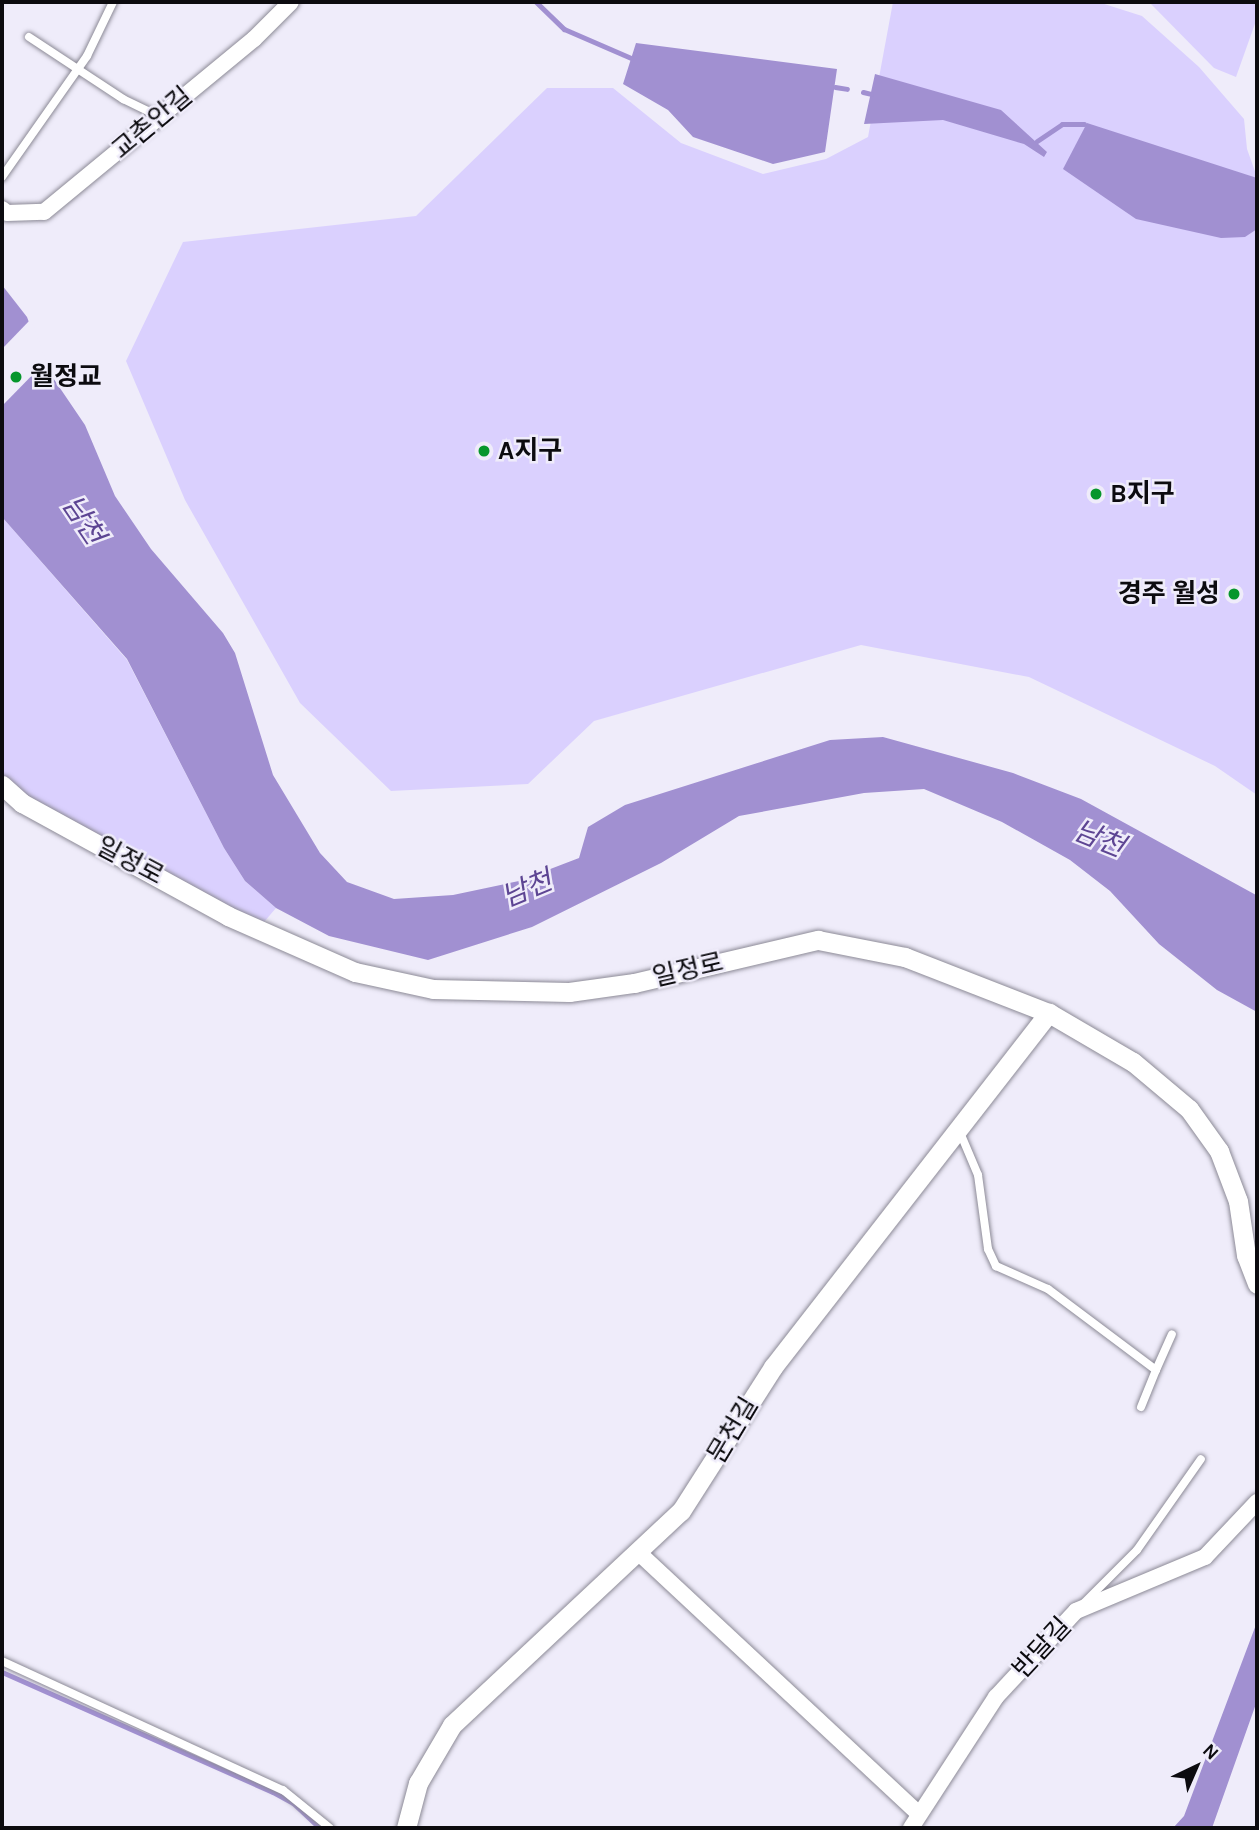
<!DOCTYPE html>
<meta charset="utf-8">
<style>
body{margin:0}
#map{position:relative;width:1259px;height:1830px;overflow:hidden;background:#efecfa;font-family:Karla,"Noto Sans KR",sans-serif}
div>[style]{position:absolute}
.green>*{inset:0;background:#dad0fe}
.water>*{inset:0;background:#a190d1}
.pier>*{inset:0;background:#efecfa}
.stream>*{height:5px;margin:-2.5px;padding:0 2.5px;transform-origin:2.5px;border-radius:2.5px;background:#a190d1}
.roads{filter:drop-shadow(0 0 2px #8c8a96) drop-shadow(0 0 2px #8c8a96)}
.service>*{height:8px;margin:-4px;padding:0 4px;transform-origin:4px;border-radius:4px;background:#fff}
.minor>*{height:16px;margin:-8px;padding:0 8px;transform-origin:8px;border-radius:8px;background:#fff}
.tertiary>*{height:19px;margin:-9.5px;padding:0 9.5px;transform-origin:9.5px;border-radius:9.5px;background:#fff}
.dots>*{width:19px;height:19px;translate:-50% -50%;box-sizing:border-box;border:4px solid #efecfa;border-radius:50%}
span{translate:-50% -50%;white-space:nowrap;text-align:center;line-height:1.15;-webkit-text-stroke:5px #efecfa;paint-order:stroke}
.street-label{font-size:26px;color:#0c0b0f}
.poi-label{font-size:26px;color:#0c0b0f;font-weight:700}
.left{translate:0 -50%;text-align:left}
.right{translate:-100% -50%;text-align:right}
.water-label{font-size:28px;color:#5d4593;font-style:italic}
.frame{position:absolute;inset:0;border:4px solid #0c0b0f;pointer-events:none}
.north{position:absolute;left:1161px;top:1732px;width:70px;height:70px;-webkit-text-stroke:5px #efecfa;paint-order:stroke;rotate:44deg;font-size:19px;font-weight:700;line-height:28px;text-align:center;color:#0c0b0f}
.north::after{content:'';display:block;margin:auto;width:24px;height:32px;background:#0c0b0f;clip-path:polygon(50% 0,100% 100%,50% 72%,0 100%)}
</style>
<div id="map">
<div class="green">
<i style="clip-path:polygon(893px 2px,1098px 2px,1142px 16px,1199px 67px,1244px 119px,1247px 149px,1257px 177px,1257px 795px,1215px 766px,1029px 677px,861px 645px,594px 721px,528px 784px,391px 791px,300px 703px,185px 500px,126px 361px,183px 242px,416px 216px,547px 88px,613px 88px,681px 143px,763px 174px,826px 159px,868px 137px)"></i>
<i style="clip-path:polygon(1149px 2px,1257px 2px,1257px 18px,1236px 77px,1214px 68px)"></i>
<i style="clip-path:polygon(2px 517px,127px 660px,224px 848px,245px 881px,276px 908px,258px 929px,2px 785px)"></i>
</div>
<div class="water">
<i style="clip-path:polygon(636px 43px,837px 69px,825px 152px,773px 164px,693px 137px,668px 110px,623px 84px)"></i>
<i style="clip-path:polygon(875px 74px,1001px 110px,1047px 152px,1044px 157px,1024px 144px,943px 120px,864px 124px)"></i>
<i style="clip-path:polygon(1087px 123px,1257px 178px,1257px 229px,1245px 237px,1221px 238px,1136px 219px,1063px 169px)"></i>
<i style="clip-path:polygon(2px 285px,27px 317px,45px 366px,85px 425px,115px 496px,151px 549px,223px 633px,235px 653px,273px 775px,320px 853px,347px 882px,394px 899px,453px 895px,519px 881px,579px 858px,588px 827px,625px 805px,830px 740px,883px 737px,1013px 773px,1081px 799px,1256px 895px,1257px 1012px,1217px 990px,1159px 944px,1110px 891px,1070px 860px,1002px 822px,924px 789px,864px 793px,739px 816px,661px 863px,532px 927px,428px 960px,329px 936px,276px 908px,245px 881px,224px 848px,127px 659px,2px 517px)"></i>
<i style="clip-path:polygon(1257px 1622px,1257px 1701px,1212px 1828px,1173px 1828px,1184px 1816px)"></i>
</div>
<div class="pier">
<i style="clip-path:polygon(31px 319px,46px 361px,2px 406px,2px 349px)"></i>
</div>
<div class="stream">
<i style="left:536px;top:2px;width:39px;rotate:44deg"></i>
<i style="left:564px;top:29px;width:73px;rotate:23.4deg"></i>
<i style="left:835px;top:87px;width:12px;rotate:9deg"></i>
<i style="left:863px;top:92px;width:8px;rotate:14deg"></i>
<i style="left:1037px;top:141px;width:30px;rotate:-34deg"></i>
<i style="left:1062px;top:124px;width:22px"></i>
<i style="left:2px;top:1672px;width:296px;rotate:23.9deg"></i>
<i style="left:273px;top:1792px;width:23px;rotate:29deg"></i>
<i style="left:293px;top:1803px;width:37px;rotate:43deg"></i>
</div>
<div class="roads">
<div class="service">
<i style="left:29px;top:37px;width:113px;rotate:33.4deg"></i>
<i style="left:123px;top:99px;width:41px;rotate:25.9deg"></i>
<i style="left:2px;top:177px;width:148px;rotate:-54.9deg"></i>
<i style="left:87px;top:56px;width:60px;rotate:-64.3deg"></i>
<i style="left:959px;top:1130px;width:49px;rotate:67.1deg"></i>
<i style="left:978px;top:1175px;width:75px;rotate:82.3deg"></i>
<i style="left:988px;top:1249px;width:19px;rotate:65deg"></i>
<i style="left:996px;top:1266px;width:57px;rotate:23.9deg"></i>
<i style="left:1048px;top:1289px;width:135px;rotate:36.9deg"></i>
<i style="left:1156px;top:1370px;width:40px;rotate:112deg"></i>
<i style="left:1156px;top:1370px;width:39px;rotate:-66deg"></i>
<i style="left:1083px;top:1604px;width:76px;rotate:-45deg"></i>
<i style="left:1137px;top:1550px;width:111px;rotate:-54.9deg"></i>
<i style="left:2px;top:1661px;width:309px;rotate:24.7deg"></i>
<i style="left:283px;top:1790px;width:60px;rotate:39deg"></i>
</div>
<div class="minor">
<i style="left:2px;top:209px;width:6px;rotate:39deg"></i>
<i style="left:7px;top:213px;width:37px;rotate:-2deg"></i>
<i style="left:44px;top:212px;width:272px;rotate:-39.5deg"></i>
<i style="left:254px;top:39px;width:52px;rotate:-45deg"></i>
<i style="left:638px;top:1552px;width:384px;rotate:43deg"></i>
<i style="left:911px;top:1828px;width:156px;rotate:-57deg"></i>
<i style="left:996px;top:1697px;width:117px;rotate:-47.1deg"></i>
<i style="left:1076px;top:1611px;width:140px;rotate:-22.7deg"></i>
<i style="left:1205px;top:1557px;width:76px;rotate:-46.6deg"></i>
</div>
<div class="tertiary">
<i style="left:2px;top:785px;width:27px;rotate:42deg"></i>
<i style="left:22px;top:803px;width:235px;rotate:28.7deg"></i>
<i style="left:228px;top:916px;width:139px;rotate:23.8deg"></i>
<i style="left:355px;top:972px;width:80px;rotate:12.3deg"></i>
<i style="left:433px;top:989px;width:136px;rotate:1.3deg"></i>
<i style="left:569px;top:992px;width:66px;rotate:-7.9deg"></i>
<i style="left:634px;top:983px;width:189px;rotate:-13.2deg"></i>
<i style="left:818px;top:940px;width:89px;rotate:11.1deg"></i>
<i style="left:905px;top:957px;width:155px;rotate:21.3deg"></i>
<i style="left:1049px;top:1013px;width:97px;rotate:30.3deg"></i>
<i style="left:1133px;top:1062px;width:73px;rotate:40deg"></i>
<i style="left:1189px;top:1109px;width:52px;rotate:54.5deg"></i>
<i style="left:1219px;top:1151px;width:53px;rotate:69.2deg"></i>
<i style="left:1238px;top:1201px;width:55px;rotate:81.6deg"></i>
<i style="left:1246px;top:1255px;width:31px;rotate:69deg"></i>
<i style="left:406px;top:1828px;width:47px;rotate:-75.1deg"></i>
<i style="left:418px;top:1783px;width:67px;rotate:-59.6deg"></i>
<i style="left:452px;top:1725px;width:313px;rotate:-43.1deg"></i>
<i style="left:681px;top:1511px;width:171px;rotate:-57.4deg"></i>
<i style="left:773px;top:1367px;width:449px;rotate:-52.1deg"></i>
</div>
</div>
<div class="dots">
<i style="left:16px;top:377px;background:#06962c"></i>
<i style="left:484px;top:451px;background:#06962c"></i>
<i style="left:1096px;top:494px;background:#06962c"></i>
<i style="left:1234px;top:594px;background:#06962c"></i>
</div>
<div class="street-label">
<span style="left:152px;top:123px;rotate:-40deg">교촌안길</span>
<span style="left:130px;top:861px;rotate:28deg">일정로</span>
<span style="left:688px;top:970px;rotate:-13deg">일정로</span>
<span style="left:733px;top:1430px;rotate:-59deg">문천길</span>
<span style="left:1042px;top:1648px;rotate:-47deg">반달길</span>
</div>
<div class="poi-label">
<span class="left" style="left:30px;top:377px">월정교</span>
<span class="left" style="left:498px;top:451px">A지구</span>
<span class="left" style="left:1110px;top:494px">B지구</span>
<span class="right" style="left:1220px;top:594px">경주 월성</span>
</div>
<div class="water-label">
<span style="left:83px;top:520px;rotate:56deg">남천</span>
<span style="left:1099px;top:839px;rotate:22deg">남천</span>
<span style="left:527px;top:889px;rotate:-23deg">남천</span>
</div>
<div class="frame"></div>
<div class="north">N</div>
</div>
